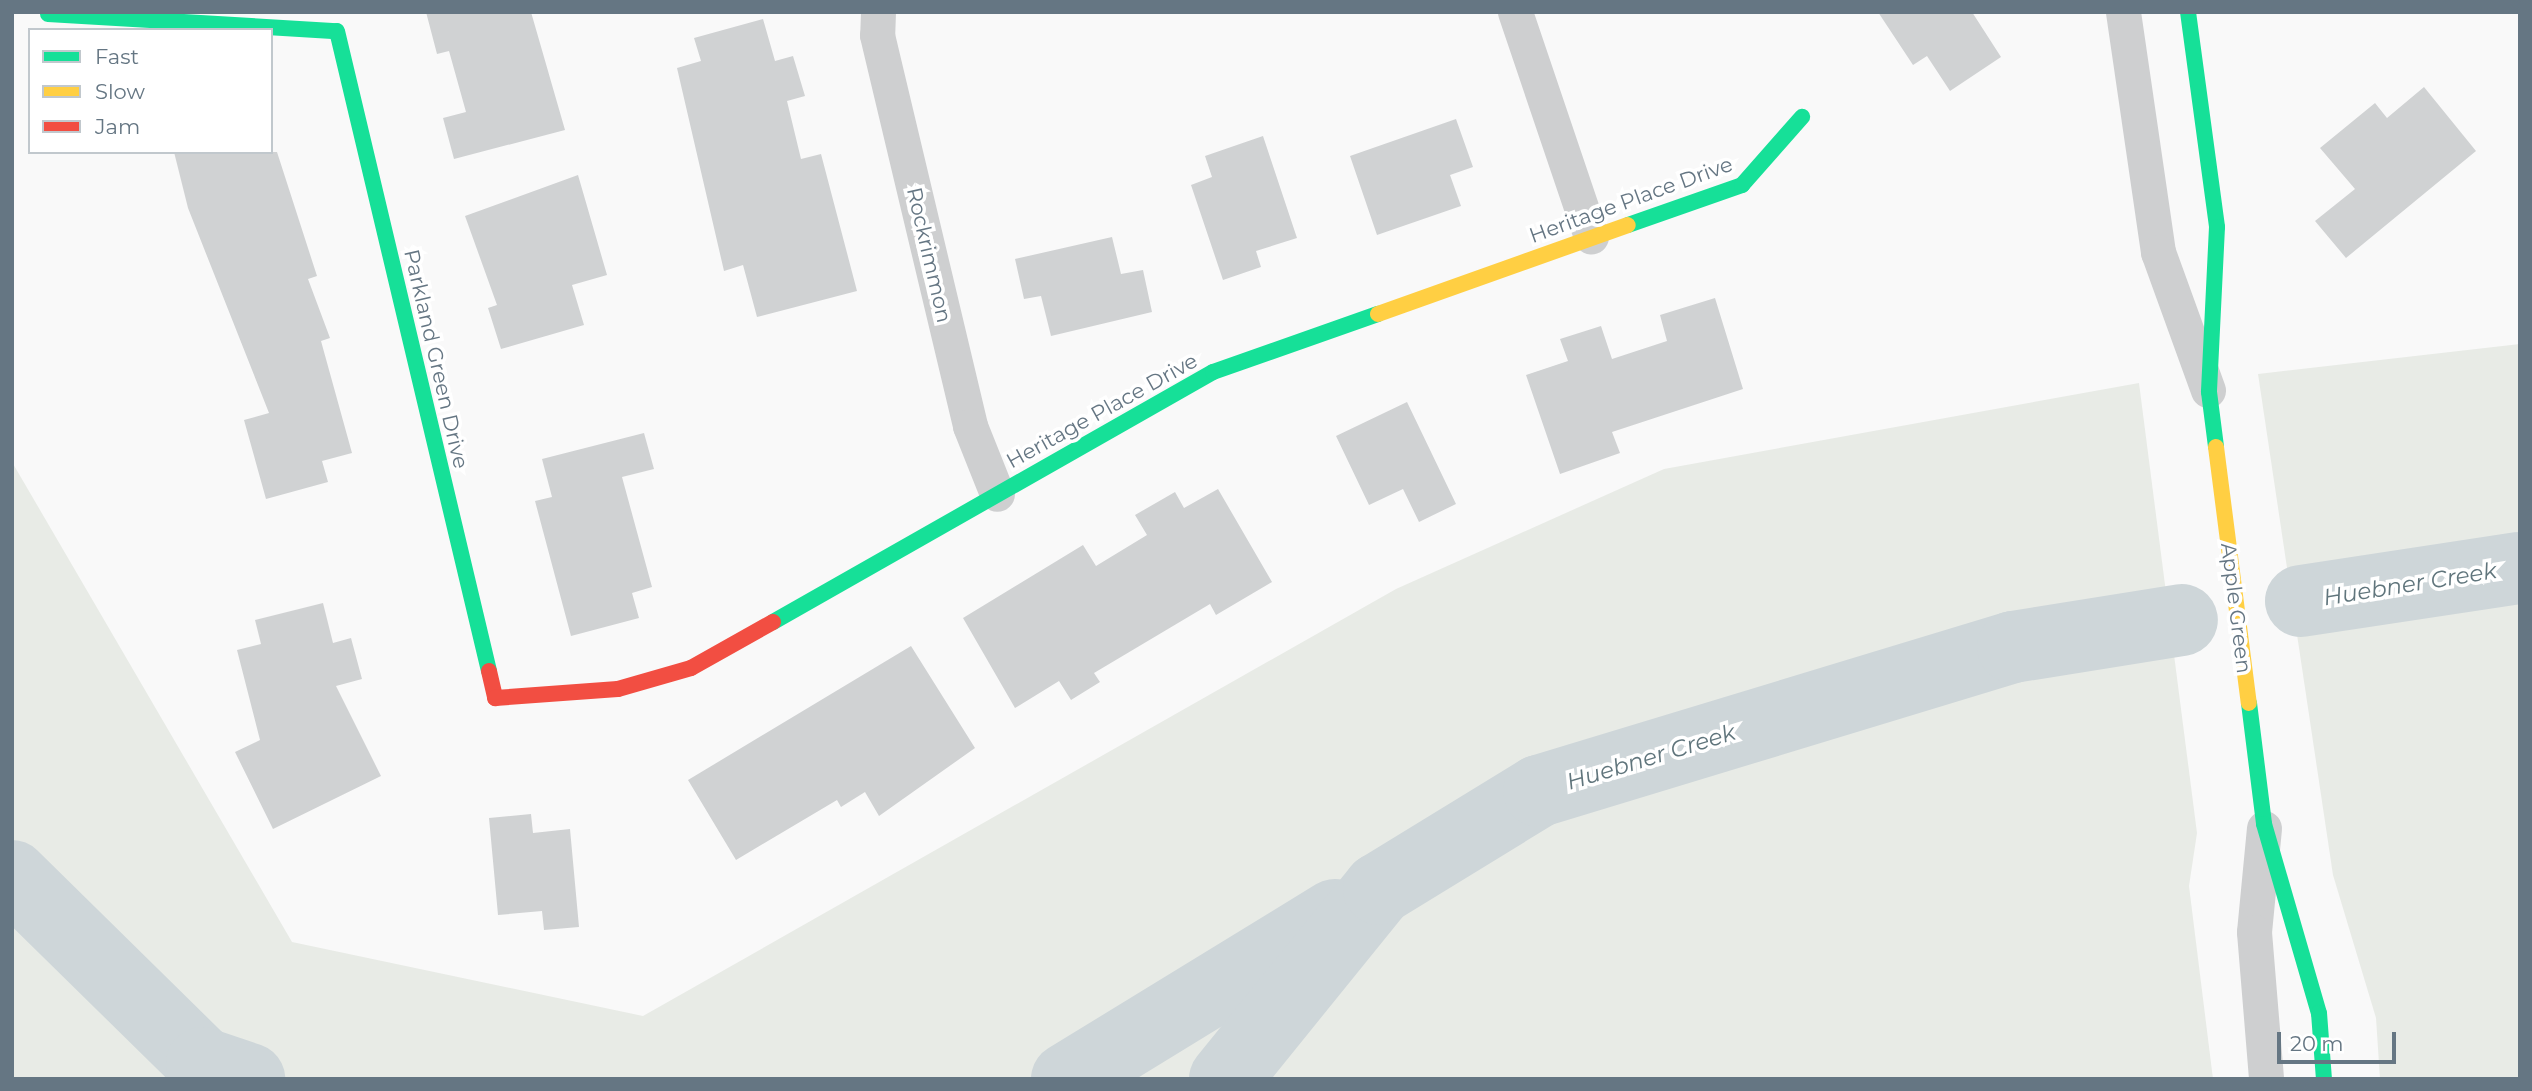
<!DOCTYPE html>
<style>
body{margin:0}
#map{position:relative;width:2532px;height:1091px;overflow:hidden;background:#f9f9f9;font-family:Montserrat,sans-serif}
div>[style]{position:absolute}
.green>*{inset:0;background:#e8ebe6}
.river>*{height:72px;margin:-36px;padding:0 36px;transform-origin:36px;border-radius:36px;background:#ced6d9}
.building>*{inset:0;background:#d0d2d3}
.street>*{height:35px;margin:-17.5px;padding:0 17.5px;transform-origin:17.5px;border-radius:17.5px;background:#cecfd0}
.fast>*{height:16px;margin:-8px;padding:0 8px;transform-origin:8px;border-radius:8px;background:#16e098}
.slow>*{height:16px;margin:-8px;padding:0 8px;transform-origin:8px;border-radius:8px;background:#ffcf43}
.jam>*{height:16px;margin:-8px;padding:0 8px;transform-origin:8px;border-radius:8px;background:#f24e42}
span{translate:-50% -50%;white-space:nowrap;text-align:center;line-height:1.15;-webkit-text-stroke:7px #fff;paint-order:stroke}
.street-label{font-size:21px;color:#657683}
.water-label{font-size:23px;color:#60757c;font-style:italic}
.frame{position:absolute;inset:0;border:14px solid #657683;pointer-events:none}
.legend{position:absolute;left:28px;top:28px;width:245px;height:126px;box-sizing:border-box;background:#fff;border:2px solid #c1c8cd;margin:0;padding:9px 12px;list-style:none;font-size:21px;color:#657683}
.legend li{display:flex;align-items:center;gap:14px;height:35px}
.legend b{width:35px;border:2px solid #c1c8cd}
.scale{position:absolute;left:2277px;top:1032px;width:119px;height:32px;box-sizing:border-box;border:4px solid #657683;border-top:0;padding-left:9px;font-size:21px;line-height:24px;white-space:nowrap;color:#657683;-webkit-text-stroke:5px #fff;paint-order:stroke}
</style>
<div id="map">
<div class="green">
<i style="clip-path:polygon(2520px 344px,2520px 1079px,2380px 1079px,2376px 1018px,2333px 875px,2258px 374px)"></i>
<i style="clip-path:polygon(2139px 383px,2197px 833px,2189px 886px,2213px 1079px,12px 1079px,12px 462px,292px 942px,643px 1016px,1396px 589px,1664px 469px)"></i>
</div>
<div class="river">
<i style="left:2301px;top:601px;width:221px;rotate:-8.6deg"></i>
<i style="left:12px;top:876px;width:267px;rotate:44.5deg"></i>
<i style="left:202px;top:1063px;width:50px;rotate:18.8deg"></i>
<i style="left:1067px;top:1079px;width:314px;rotate:-31.5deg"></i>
<i style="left:1225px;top:1079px;width:245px;rotate:-51deg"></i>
<i style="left:1379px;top:889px;width:188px;rotate:-31.5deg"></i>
<i style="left:1539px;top:791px;width:495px;rotate:-16.9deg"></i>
<i style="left:2013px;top:647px;width:171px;rotate:-9.1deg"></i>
</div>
<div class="building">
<i style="clip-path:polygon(426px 12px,531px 12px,565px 130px,454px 159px,443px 118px,466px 112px,449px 51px,437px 54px)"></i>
<i style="clip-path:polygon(1878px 12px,1972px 12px,2001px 57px,1950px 91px,1927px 56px,1913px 65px)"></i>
<i style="clip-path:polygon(763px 19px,775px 61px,793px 56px,805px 96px,787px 101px,801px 159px,821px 154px,857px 291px,757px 317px,743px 265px,724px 271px,677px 68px,701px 61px,694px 38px)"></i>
<i style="clip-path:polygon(2424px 87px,2476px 151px,2346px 258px,2315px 221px,2355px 189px,2320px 148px,2375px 103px,2387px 118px)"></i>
<i style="clip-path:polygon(1456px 119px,1473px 167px,1450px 175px,1461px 206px,1377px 235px,1350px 156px)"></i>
<i style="clip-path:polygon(1263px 136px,1297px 238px,1256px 251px,1261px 267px,1223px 280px,1191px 185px,1212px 177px,1205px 156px)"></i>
<i style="clip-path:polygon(174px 152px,277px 152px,317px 276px,308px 279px,330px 338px,321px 341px,352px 453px,322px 461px,328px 482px,266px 499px,244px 420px,269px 413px,188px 208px)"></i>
<i style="clip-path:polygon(578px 175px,607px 275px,572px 285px,584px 325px,501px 349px,488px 308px,497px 305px,465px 216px)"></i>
<i style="clip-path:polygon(1112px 237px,1121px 274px,1143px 270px,1152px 312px,1051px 336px,1041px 296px,1024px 299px,1015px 259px)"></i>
<i style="clip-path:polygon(1715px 298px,1743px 389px,1612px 432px,1620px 453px,1560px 474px,1526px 375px,1568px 361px,1560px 339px,1601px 326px,1612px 359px,1667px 341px,1660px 315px)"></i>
<i style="clip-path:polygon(1407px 402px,1456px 504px,1419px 522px,1403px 489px,1369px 505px,1336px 436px)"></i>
<i style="clip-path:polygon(644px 433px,654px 469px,622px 477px,652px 587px,632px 593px,639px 618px,571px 636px,535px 501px,552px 497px,542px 459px)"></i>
<i style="clip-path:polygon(1218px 489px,1272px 582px,1216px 615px,1210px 604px,1094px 673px,1100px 682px,1071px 700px,1059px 681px,1015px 708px,963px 618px,1083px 545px,1096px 566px,1147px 535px,1135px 515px,1175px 492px,1184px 508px)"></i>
<i style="clip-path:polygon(323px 603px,333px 643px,351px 638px,362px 679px,336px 686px,381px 776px,273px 829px,235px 752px,260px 740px,237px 650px,261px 644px,255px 620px)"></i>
<i style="clip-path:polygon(911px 646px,975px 748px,879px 816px,865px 792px,841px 807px,837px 800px,736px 860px,688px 780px)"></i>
<i style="clip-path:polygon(531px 814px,533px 833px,570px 829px,579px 927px,544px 930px,542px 911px,498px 915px,489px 818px)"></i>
</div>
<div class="street">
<i style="left:878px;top:12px;width:23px;rotate:92deg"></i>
<i style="left:877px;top:35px;width:402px;rotate:76.6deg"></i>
<i style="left:970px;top:426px;width:73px;rotate:68.3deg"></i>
<i style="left:1515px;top:12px;width:237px;rotate:71.3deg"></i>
<i style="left:2123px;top:12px;width:243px;rotate:81.7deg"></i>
<i style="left:2158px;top:252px;width:147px;rotate:70.1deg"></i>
<i style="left:2264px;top:828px;width:104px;rotate:95.5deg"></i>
<i style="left:2254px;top:932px;width:147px;rotate:85.3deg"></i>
</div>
<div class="fast">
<i style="left:2188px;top:12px;width:217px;rotate:82.3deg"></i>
<i style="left:2217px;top:227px;width:165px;rotate:92.8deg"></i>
<i style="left:2209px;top:392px;width:55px;rotate:82.7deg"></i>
<i style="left:48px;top:14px;width:289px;rotate:3.4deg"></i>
<i style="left:337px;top:31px;width:658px;rotate:76.64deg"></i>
<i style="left:1628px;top:225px;width:121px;rotate:-19.3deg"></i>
<i style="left:1742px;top:185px;width:91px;rotate:-48.6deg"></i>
<i style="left:773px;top:622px;width:506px;rotate:-29.6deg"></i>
<i style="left:1213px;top:372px;width:175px;rotate:-19.4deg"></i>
<i style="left:2249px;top:703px;width:122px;rotate:82.9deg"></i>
<i style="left:2264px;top:824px;width:197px;rotate:73.8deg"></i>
<i style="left:2319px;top:1013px;width:66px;rotate:85.7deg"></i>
</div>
<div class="slow">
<i style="left:1378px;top:314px;width:265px;rotate:-19.6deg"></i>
<i style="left:2216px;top:447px;width:258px;rotate:82.7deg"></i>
</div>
<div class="jam">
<i style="left:489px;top:671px;width:28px;rotate:77deg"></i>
<i style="left:495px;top:698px;width:123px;rotate:-4.2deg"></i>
<i style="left:618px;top:689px;width:76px;rotate:-16deg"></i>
<i style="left:691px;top:668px;width:94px;rotate:-29.3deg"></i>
</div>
<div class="street-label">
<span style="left:1631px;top:200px;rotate:-20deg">Heritage Place Drive</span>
<span style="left:929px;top:255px;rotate:77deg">Rockrimmon</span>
<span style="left:436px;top:359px;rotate:77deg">Parkland Green Drive</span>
<span style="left:1102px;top:411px;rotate:-29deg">Heritage Place Drive</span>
<span style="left:2236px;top:608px;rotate:83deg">Apple Green</span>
</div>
<div class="water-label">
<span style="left:2410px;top:584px;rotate:-9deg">Huebner Creek</span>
<span style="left:1651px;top:757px;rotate:-17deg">Huebner Creek</span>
</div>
<div class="frame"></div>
<ul class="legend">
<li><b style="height:9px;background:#16e098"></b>Fast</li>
<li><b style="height:9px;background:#ffcf43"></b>Slow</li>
<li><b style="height:9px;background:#f24e42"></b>Jam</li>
</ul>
<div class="scale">20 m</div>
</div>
